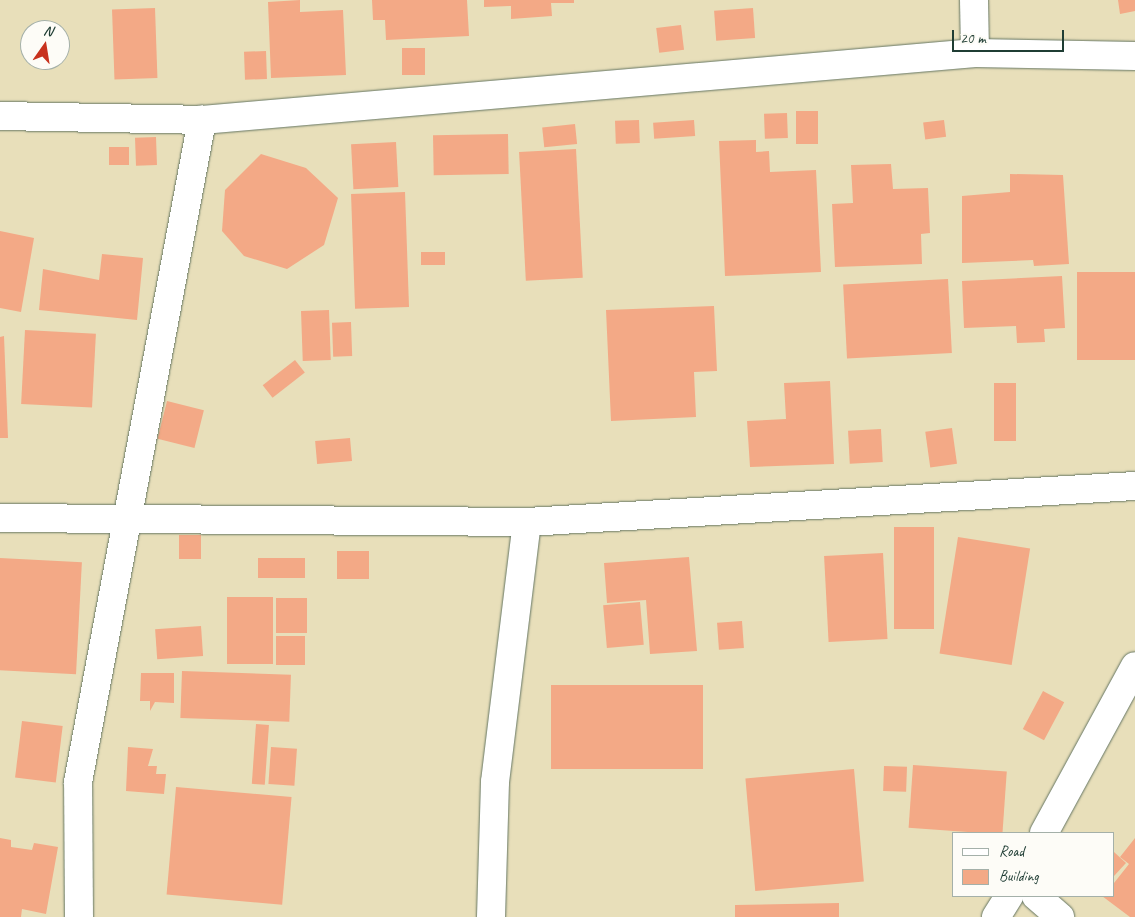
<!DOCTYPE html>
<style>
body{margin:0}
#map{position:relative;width:1135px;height:917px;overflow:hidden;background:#e8dfba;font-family:Caveat,sans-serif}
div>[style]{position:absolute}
.building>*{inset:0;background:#f3a986;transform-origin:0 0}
.roads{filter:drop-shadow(0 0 1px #657663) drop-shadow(0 0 1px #657663)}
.minor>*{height:28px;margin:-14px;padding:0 14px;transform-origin:14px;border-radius:14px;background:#fff}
span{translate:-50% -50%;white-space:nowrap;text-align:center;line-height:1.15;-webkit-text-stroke:4px #fdfcf7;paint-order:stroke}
.legend{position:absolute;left:952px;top:832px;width:162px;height:65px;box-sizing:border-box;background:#fdfcf7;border:1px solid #a4b0a9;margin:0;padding:6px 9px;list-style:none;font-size:15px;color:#1f3d34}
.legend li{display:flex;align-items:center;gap:10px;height:25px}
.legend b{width:25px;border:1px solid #a4b0a9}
.north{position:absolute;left:20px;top:20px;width:50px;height:50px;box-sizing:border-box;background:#fdfcf7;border:1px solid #a4b0a9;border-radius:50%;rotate:13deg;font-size:14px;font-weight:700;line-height:20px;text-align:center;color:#1f3d34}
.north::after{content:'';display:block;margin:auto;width:18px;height:22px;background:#c8321e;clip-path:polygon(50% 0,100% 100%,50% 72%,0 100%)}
.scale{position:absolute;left:952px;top:30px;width:112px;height:22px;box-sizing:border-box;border:2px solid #1f3d34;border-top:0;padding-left:6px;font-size:15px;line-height:18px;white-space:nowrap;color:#1f3d34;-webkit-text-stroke:4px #fdfcf7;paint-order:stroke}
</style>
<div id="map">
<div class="building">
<i style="clip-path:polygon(300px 0,300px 12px,343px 10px,346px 75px,271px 78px,268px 2px)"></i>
<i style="clip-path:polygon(372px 0,467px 0,469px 36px,386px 40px,385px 20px,373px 20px)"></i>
<i style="clip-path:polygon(484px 0,574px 0,574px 3px,551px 3px,552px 16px,511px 19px,511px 6px,484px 7px)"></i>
<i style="clip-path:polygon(1118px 0,1135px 0,1135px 11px,1120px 14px)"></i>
<i style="left:155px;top:8px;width:70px;height:43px;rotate:88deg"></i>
<i style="left:753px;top:8px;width:30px;height:39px;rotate:86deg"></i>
<i style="left:681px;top:25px;width:25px;height:25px;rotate:83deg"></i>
<i style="left:402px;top:48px;width:23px;height:27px"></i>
<i style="left:266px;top:51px;width:28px;height:22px;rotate:88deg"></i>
<i style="left:796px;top:111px;width:22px;height:33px"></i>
<i style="left:787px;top:113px;width:25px;height:23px;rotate:88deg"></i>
<i style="left:639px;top:120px;width:23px;height:24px;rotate:88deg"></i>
<i style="left:694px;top:120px;width:16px;height:41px;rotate:86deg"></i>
<i style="left:944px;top:120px;width:17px;height:21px;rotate:83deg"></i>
<i style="left:575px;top:124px;width:20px;height:33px;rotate:84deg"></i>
<i style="left:508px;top:134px;width:40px;height:75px;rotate:89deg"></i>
<i style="left:156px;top:137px;width:28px;height:21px;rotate:88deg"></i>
<i style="clip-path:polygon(756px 140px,756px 152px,769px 151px,770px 172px,816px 170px,821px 272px,725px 276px,719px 141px)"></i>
<i style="left:396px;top:142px;width:45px;height:45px;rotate:87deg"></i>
<i style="left:129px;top:147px;width:18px;height:20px;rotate:90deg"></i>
<i style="left:576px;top:149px;width:129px;height:57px;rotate:87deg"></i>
<i style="clip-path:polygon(261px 154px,306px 168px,338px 198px,324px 245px,287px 269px,244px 256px,222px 231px,225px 190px)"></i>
<i style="clip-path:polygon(891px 164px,893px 189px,928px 188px,930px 233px,921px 234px,922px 264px,835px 267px,832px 204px,853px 203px,851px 165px)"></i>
<i style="clip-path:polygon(1010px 174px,1063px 175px,1069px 264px,1034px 266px,1033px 260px,962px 263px,962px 196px,1010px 192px)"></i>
<i style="left:405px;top:192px;width:115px;height:54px;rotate:88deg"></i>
<i style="clip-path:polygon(0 231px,34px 238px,21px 312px,0 308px)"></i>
<i style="left:421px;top:252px;width:24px;height:13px"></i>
<i style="clip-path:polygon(102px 254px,143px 258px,137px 320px,39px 310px,43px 269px,99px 280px)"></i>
<i style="left:1135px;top:272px;width:88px;height:58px;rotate:90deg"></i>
<i style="clip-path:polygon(1062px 276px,1065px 328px,1044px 329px,1045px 342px,1017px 343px,1016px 326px,964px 328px,962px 281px)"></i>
<i style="left:948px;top:279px;width:74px;height:105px;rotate:87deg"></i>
<i style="clip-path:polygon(714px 306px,717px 371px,694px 372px,696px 417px,611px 421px,606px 310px)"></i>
<i style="left:329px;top:310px;width:50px;height:28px;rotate:88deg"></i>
<i style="left:351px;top:322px;width:34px;height:19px;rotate:88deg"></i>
<i style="left:25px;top:330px;width:71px;height:74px;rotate:3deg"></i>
<i style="clip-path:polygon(4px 336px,8px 438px,0 438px,0 337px)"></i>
<i style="left:295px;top:360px;width:16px;height:41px;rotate:52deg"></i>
<i style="clip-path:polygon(830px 381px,834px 464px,750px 467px,747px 421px,786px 419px,784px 383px)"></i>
<i style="left:994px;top:383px;width:22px;height:58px"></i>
<i style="left:167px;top:401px;width:38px;height:39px;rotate:14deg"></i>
<i style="left:952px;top:428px;width:36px;height:27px;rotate:82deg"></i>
<i style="left:881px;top:429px;width:33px;height:33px;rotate:87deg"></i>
<i style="left:350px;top:438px;width:23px;height:35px;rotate:85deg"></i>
<i style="left:894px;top:527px;width:40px;height:102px"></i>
<i style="left:201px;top:535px;width:24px;height:22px;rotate:90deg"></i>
<i style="left:958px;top:537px;width:73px;height:118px;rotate:9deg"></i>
<i style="left:369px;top:551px;width:28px;height:32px;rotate:90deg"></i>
<i style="left:883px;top:553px;width:86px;height:59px;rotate:87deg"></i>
<i style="clip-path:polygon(689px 557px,697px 651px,650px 654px,646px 600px,607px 603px,604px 563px)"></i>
<i style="left:0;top:558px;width:82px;height:112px;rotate:3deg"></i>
<i style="left:258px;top:558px;width:47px;height:20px"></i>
<i style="left:227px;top:597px;width:46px;height:67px"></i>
<i style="left:276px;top:598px;width:31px;height:35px"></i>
<i style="left:640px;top:602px;width:43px;height:37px;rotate:85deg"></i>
<i style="left:742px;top:621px;width:27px;height:25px;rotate:86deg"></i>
<i style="left:201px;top:626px;width:30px;height:46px;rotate:86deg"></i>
<i style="left:276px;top:636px;width:29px;height:29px"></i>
<i style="left:182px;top:671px;width:109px;height:47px;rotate:2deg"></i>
<i style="clip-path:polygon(141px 673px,174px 673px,174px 703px,155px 702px,150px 711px,150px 701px,140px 701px)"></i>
<i style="left:703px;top:685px;width:84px;height:152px;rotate:90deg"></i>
<i style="left:1043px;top:691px;width:24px;height:43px;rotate:28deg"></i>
<i style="left:22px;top:721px;width:41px;height:57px;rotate:7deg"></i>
<i style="left:256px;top:724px;width:13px;height:60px;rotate:4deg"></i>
<i style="clip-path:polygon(128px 747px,153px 749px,148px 766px,157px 766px,156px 774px,166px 774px,164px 794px,126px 791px)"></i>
<i style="left:271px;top:747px;width:26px;height:37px;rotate:4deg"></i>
<i style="left:913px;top:765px;width:94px;height:63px;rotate:4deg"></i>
<i style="left:884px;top:766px;width:23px;height:25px;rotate:2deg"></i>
<i style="left:854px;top:769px;width:113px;height:109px;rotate:85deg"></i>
<i style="left:176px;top:787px;width:116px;height:108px;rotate:5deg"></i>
<i style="clip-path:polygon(0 838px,11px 840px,11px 847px,32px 850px,34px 843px,58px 847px,46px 914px,22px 909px,21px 917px,0 917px)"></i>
<i style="clip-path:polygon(1135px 838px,1135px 917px,1130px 917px,1102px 896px,1114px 896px,1114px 883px,1129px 864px,1120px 857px)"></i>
<i style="clip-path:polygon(1114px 852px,1126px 863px,1114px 876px)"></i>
<i style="clip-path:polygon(839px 903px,839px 917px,735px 917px,735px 905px)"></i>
</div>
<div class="roads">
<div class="minor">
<i style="left:974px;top:0;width:53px;rotate:88.9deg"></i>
<i style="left:0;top:116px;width:202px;rotate:1.1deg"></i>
<i style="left:202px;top:120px;width:776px;rotate:-4.95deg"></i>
<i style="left:975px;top:53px;width:160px;rotate:1.1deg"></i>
<i style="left:0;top:518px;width:527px;rotate:0.43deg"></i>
<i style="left:527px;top:522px;width:609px;rotate:-3.39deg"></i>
<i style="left:1044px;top:833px;width:190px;rotate:-61.4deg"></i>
<i style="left:1036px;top:896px;width:32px;rotate:41deg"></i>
<i style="left:79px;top:917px;width:135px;rotate:-90.4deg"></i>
<i style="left:78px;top:782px;width:674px;rotate:-79.39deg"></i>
<i style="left:491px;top:917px;width:135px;rotate:-88.3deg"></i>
<i style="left:495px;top:782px;width:262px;rotate:-83deg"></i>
<i style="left:996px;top:917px;width:25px;rotate:-58deg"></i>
</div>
</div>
<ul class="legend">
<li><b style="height:6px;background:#fff"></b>Road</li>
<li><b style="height:14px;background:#f3a986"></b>Building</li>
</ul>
<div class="north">N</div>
<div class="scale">20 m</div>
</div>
